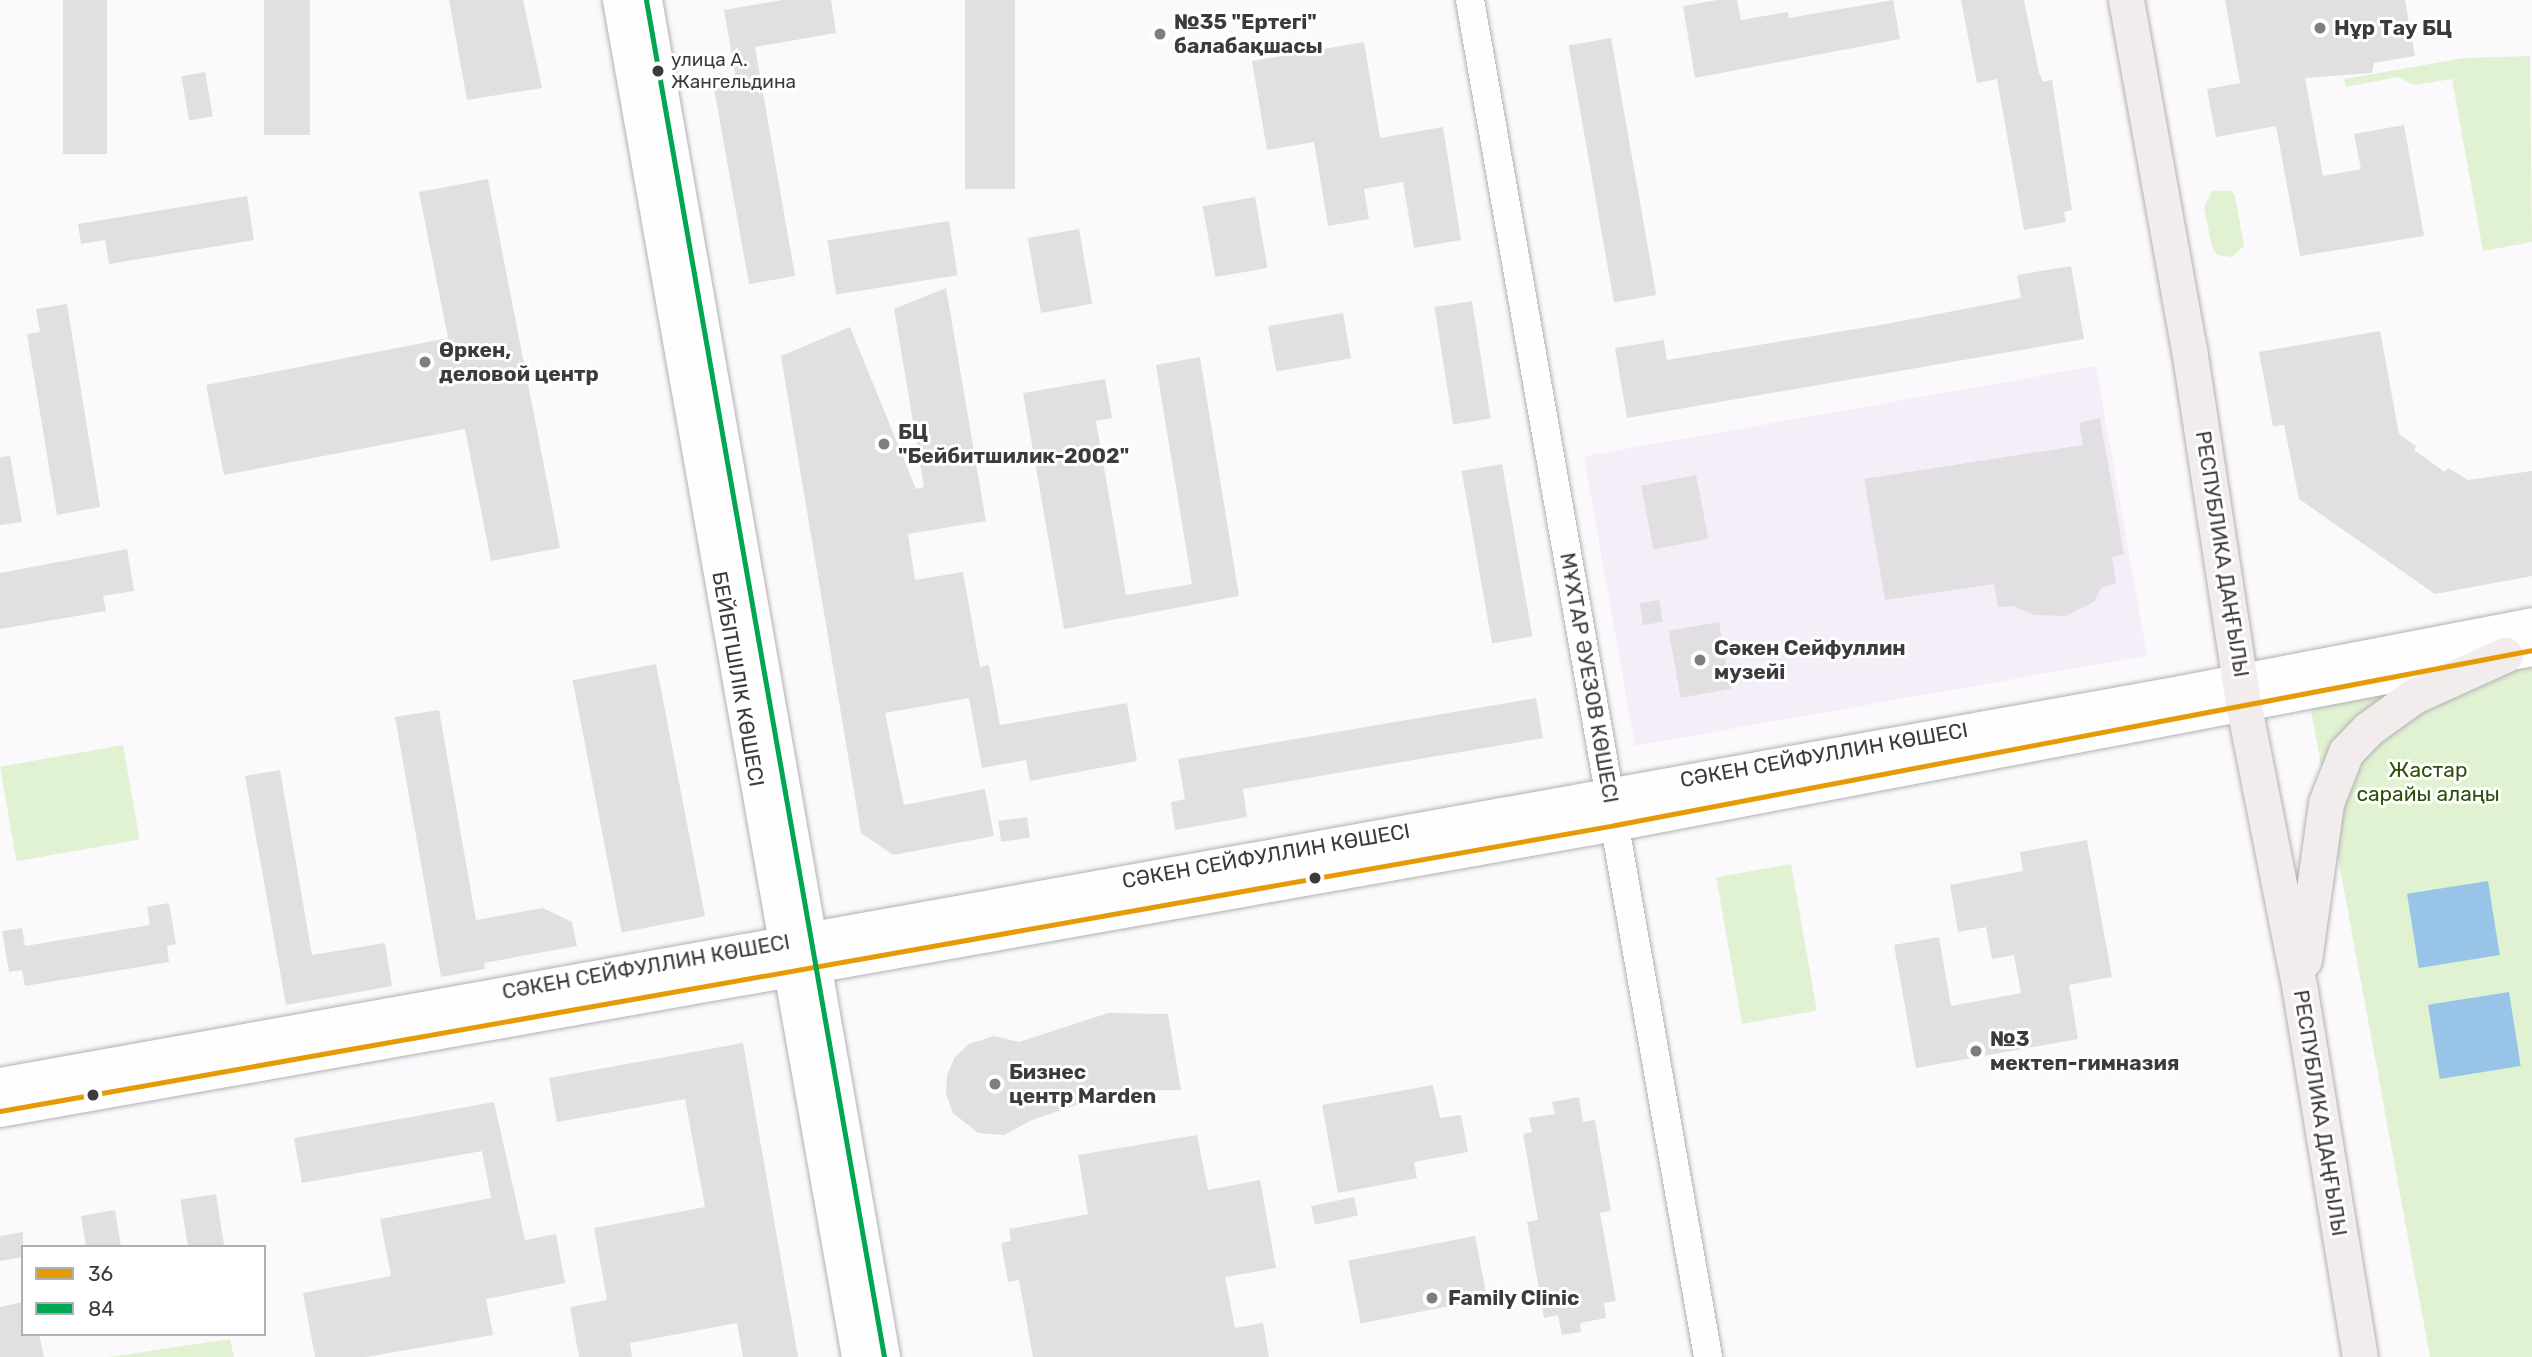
<!DOCTYPE html>
<meta charset="utf-8">
<style>
body{margin:0}
#map{position:relative;width:2532px;height:1357px;overflow:hidden;background:#fcf9fd;font-family:Rubik,sans-serif}
div>[style]{position:absolute}
.commercial>*{inset:0;background:#f4eef9;transform-origin:0 0}
.green>*{inset:0;background:#e0f2d2;transform-origin:0 0}
.water>*{inset:0;background:#98c5e7;transform-origin:0 0}
.building>*{inset:0;background:#e1dfe2;transform-origin:0 0}
.roads{filter:drop-shadow(0 0 2px #b2b0b3) drop-shadow(0 0 2px #b2b0b3)}
.tertiary>*{height:28px;margin:-14px;padding:0 14px;transform-origin:14px;border-radius:14px;background:#fffeff}
.secondary>*{height:32px;margin:-16px;padding:0 16px;transform-origin:16px;border-radius:16px;background:#fffeff}
.primary>*{height:35px;margin:-17.5px;padding:0 17.5px;transform-origin:17.5px;border-radius:17.5px;background:#f2eced}
.bus-1>*{height:5px;margin:-2.5px;padding:0 2.5px;transform-origin:2.5px;border-radius:2.5px;background:#e49b06}
.bus-2>*{height:5px;margin:-2.5px;padding:0 2.5px;transform-origin:2.5px;border-radius:2.5px;background:#00a651}
.dots>*{width:19px;height:19px;translate:-50% -50%;box-sizing:border-box;border:4px solid #fff;border-radius:50%}
span{translate:-50% -50%;white-space:nowrap;text-align:center;line-height:1.15;-webkit-text-stroke:6px #fff;paint-order:stroke}
.bus-label{font-size:19px;color:#3c3a3d}
.left{translate:0 -50%;text-align:left}
.poi-label{font-size:21px;color:#3c3a3d;font-weight:700}
.street-label{font-size:21px;color:#3c3a3d}
.park-label{font-size:21px;color:#2f4e06}
.legend{position:absolute;left:21px;top:1245px;width:245px;height:91px;box-sizing:border-box;background:#fff;border:2px solid #b1b0b1;margin:0;padding:9px 12px;list-style:none;font-size:21px;color:#3c3a3d}
.legend li{display:flex;align-items:center;gap:14px;height:35px}
.legend b{width:35px;border:2px solid #b1b0b1}
</style>
<div id="map">
<div class="commercial">
<i style="left:2096px;top:366px;width:294px;height:520px;rotate:80deg"></i>
</div>
<div class="green">
<i style="clip-path:polygon(2530px 56px,2532px 242px,2483px 251px,2452px 79px,2414px 85px,2398px 77px,2346px 87px,2344px 79px,2464px 58px)"></i>
<i style="clip-path:polygon(2212px 191px,2231px 191px,2235px 196px,2244px 246px,2232px 257px,2217px 255px,2212px 247px,2204px 207px)"></i>
<i style="clip-path:polygon(2532px 660px,2532px 1357px,2430px 1357px,2308px 694px)"></i>
<i style="left:123px;top:745px;width:96px;height:125px;rotate:80deg"></i>
<i style="left:1791px;top:864px;width:149px;height:76px;rotate:80deg"></i>
<i style="clip-path:polygon(230px 1339px,234px 1357px,109px 1357px)"></i>
</div>
<div class="water">
<i style="left:2488px;top:881px;width:75px;height:82px;rotate:81deg"></i>
<i style="left:2509px;top:992px;width:75px;height:82px;rotate:81deg"></i>
</div>
<div class="building">
<i style="left:63px;top:0;width:44px;height:154px"></i>
<i style="left:264px;top:0;width:46px;height:135px"></i>
<i style="clip-path:polygon(449px 0,523px 0,542px 88px,467px 100px)"></i>
<i style="clip-path:polygon(782px 0,831px 0,836px 33px,755px 47px,795px 276px,749px 284px,713px 83px,736px 79px,724px 10px)"></i>
<i style="left:965px;top:0;width:50px;height:189px"></i>
<i style="clip-path:polygon(1717px 0,1737px 0,1741px 20px,1788px 12px,1789px 18px,1893px 0,1900px 39px,1695px 78px,1683px 6px)"></i>
<i style="clip-path:polygon(1961px 0,2024px 0,2039px 73px,2043px 82px,2052px 80px,2072px 210px,2064px 212px,2066px 222px,2024px 230px,1997px 79px,1977px 83px)"></i>
<i style="clip-path:polygon(2225px 0,2405px 0,2415px 56px,2374px 63px,2372px 73px,2305px 78px,2323px 176px,2361px 169px,2354px 134px,2404px 125px,2424px 236px,2300px 256px,2276px 126px,2216px 137px,2207px 89px,2240px 83px)"></i>
<i style="left:1611px;top:38px;width:261px;height:43px;rotate:80deg"></i>
<i style="clip-path:polygon(1364px 42px,1380px 138px,1443px 127px,1461px 240px,1414px 248px,1403px 182px,1364px 189px,1369px 219px,1328px 226px,1314px 142px,1267px 150px,1252px 61px)"></i>
<i style="left:205px;top:72px;width:45px;height:24px;rotate:80deg"></i>
<i style="clip-path:polygon(488px 179px,560px 548px,491px 561px,465px 429px,224px 475px,206px 385px,448px 338px,419px 192px)"></i>
<i style="clip-path:polygon(247px 196px,254px 240px,109px 264px,105px 240px,81px 244px,78px 224px)"></i>
<i style="left:1255px;top:197px;width:72px;height:53px;rotate:80deg"></i>
<i style="left:949px;top:221px;width:55px;height:123px;rotate:81deg"></i>
<i style="left:1079px;top:229px;width:76px;height:52px;rotate:80deg"></i>
<i style="clip-path:polygon(2071px 266px,2084px 339px,1627px 418px,1615px 348px,1664px 340px,1667px 360px,1886px 324px,2021px 298px,2017px 275px)"></i>
<i style="clip-path:polygon(946px 288px,986px 521px,908px 534px,915px 580px,963px 572px,980px 667px,989px 665px,1000px 725px,1127px 703px,1137px 761px,1030px 781px,1026px 760px,982px 768px,969px 698px,885px 713px,904px 805px,985px 789px,994px 836px,893px 855px,861px 833px,781px 356px,850px 327px,916px 489px,924px 487px,894px 309px)"></i>
<i style="left:1472px;top:301px;width:119px;height:38px;rotate:81deg"></i>
<i style="clip-path:polygon(67px 304px,100px 507px,57px 515px,27px 334px,40px 332px,36px 309px)"></i>
<i style="left:1343px;top:313px;width:46px;height:76px;rotate:80deg"></i>
<i style="clip-path:polygon(2380px 331px,2399px 434px,2416px 446px,2414px 450px,2445px 472px,2448px 468px,2468px 480px,2532px 471px,2532px 576px,2435px 594px,2299px 499px,2284px 425px,2273px 426px,2259px 352px)"></i>
<i style="clip-path:polygon(1200px 357px,1239px 596px,1064px 629px,1023px 393px,1105px 379px,1112px 418px,1096px 421px,1126px 595px,1192px 584px,1156px 365px)"></i>
<i style="clip-path:polygon(2100px 418px,2124px 554px,2112px 557px,2116px 583px,2101px 588px,2094px 602px,2065px 616px,2034px 615px,2013px 606px,1998px 607px,1994px 584px,1885px 600px,1864px 479px,2083px 445px,2079px 423px)"></i>
<i style="clip-path:polygon(10px 456px,22px 522px,0 525px,0 457px)"></i>
<i style="left:1502px;top:464px;width:175px;height:41px;rotate:80deg"></i>
<i style="left:1696px;top:475px;width:65px;height:56px;rotate:79deg"></i>
<i style="clip-path:polygon(127px 549px,134px 591px,103px 596px,106px 611px,0 629px,0 573px)"></i>
<i style="left:1659px;top:600px;width:22px;height:20px;rotate:80deg"></i>
<i style="left:1719px;top:622px;width:68px;height:51px;rotate:80deg"></i>
<i style="left:656px;top:664px;width:257px;height:85px;rotate:79deg"></i>
<i style="clip-path:polygon(1536px 698px,1543px 738px,1243px 789px,1247px 817px,1175px 830px,1171px 802px,1185px 799px,1178px 759px)"></i>
<i style="clip-path:polygon(439px 710px,476px 920px,543px 908px,572px 922px,577px 946px,484px 963px,485px 969px,441px 977px,395px 717px)"></i>
<i style="clip-path:polygon(280px 770px,312px 955px,385px 943px,392px 986px,286px 1005px,245px 776px)"></i>
<i style="left:1027px;top:817px;width:21px;height:29px;rotate:82deg"></i>
<i style="clip-path:polygon(2087px 840px,2112px 977px,2069px 985px,2078px 1039px,1916px 1068px,1894px 945px,1939px 937px,1951px 1006px,2021px 993px,2014px 955px,1992px 959px,1986px 927px,1958px 932px,1950px 885px,2023px 871px,2020px 852px)"></i>
<i style="clip-path:polygon(169px 903px,176px 944px,167px 946px,169px 962px,25px 986px,22px 970px,9px 972px,2px 931px,22px 928px,25px 946px,150px 925px,147px 907px)"></i>
<i style="clip-path:polygon(1108px 1013px,1168px 1014px,1181px 1090px,1119px 1091px,1032px 1120px,1004px 1135px,978px 1133px,953px 1113px,946px 1094px,947px 1075px,955px 1057px,969px 1044px,994px 1036px,1019px 1042px)"></i>
<i style="clip-path:polygon(743px 1043px,798px 1357px,743px 1357px,737px 1323px,630px 1343px,632px 1357px,579px 1357px,570px 1307px,607px 1300px,594px 1228px,705px 1207px,685px 1099px,557px 1122px,549px 1078px)"></i>
<i style="clip-path:polygon(1433px 1085px,1440px 1118px,1461px 1115px,1468px 1152px,1414px 1162px,1417px 1178px,1338px 1193px,1322px 1105px)"></i>
<i style="clip-path:polygon(1579px 1097px,1583px 1122px,1595px 1120px,1611px 1211px,1600px 1213px,1616px 1301px,1604px 1303px,1606px 1318px,1580px 1323px,1581px 1332px,1562px 1335px,1558px 1315px,1544px 1318px,1527px 1222px,1538px 1220px,1523px 1134px,1532px 1132px,1529px 1118px,1555px 1114px,1552px 1102px)"></i>
<i style="clip-path:polygon(494px 1102px,525px 1240px,556px 1234px,565px 1283px,486px 1299px,493px 1335px,366px 1357px,315px 1357px,303px 1293px,391px 1276px,380px 1219px,491px 1198px,482px 1151px,302px 1183px,294px 1138px)"></i>
<i style="clip-path:polygon(1197px 1135px,1208px 1190px,1260px 1180px,1276px 1268px,1225px 1277px,1235px 1328px,1263px 1323px,1269px 1357px,1033px 1357px,1019px 1280px,1008px 1282px,1001px 1243px,1011px 1241px,1009px 1229px,1088px 1214px,1078px 1155px)"></i>
<i style="left:216px;top:1194px;width:54px;height:36px;rotate:81deg"></i>
<i style="left:1354px;top:1197px;width:19px;height:44px;rotate:78deg"></i>
<i style="clip-path:polygon(115px 1210px,121px 1247px,86px 1247px,81px 1216px)"></i>
<i style="clip-path:polygon(23px 1232px,23px 1257px,0 1261px,0 1236px)"></i>
<i style="left:1475px;top:1236px;width:64px;height:129px;rotate:79deg"></i>
<i style="clip-path:polygon(23px 1302px,23px 1334px,39px 1334px,44px 1357px,0 1357px,0 1307px)"></i>
</div>
<div class="roads">
<div class="tertiary">
<i style="left:1470px;top:0;width:1378px;rotate:80.05deg"></i>
</div>
<div class="secondary">
<i style="left:619px;top:0;width:1378px;rotate:80.01deg"></i>
<i style="left:646px;top:0;width:1378px;rotate:80.05deg"></i>
<i style="left:0;top:1084px;width:2200px;rotate:-10.19deg"></i>
<i style="left:2165px;top:695px;width:374px;rotate:-10.9deg"></i>
<i style="left:0;top:1111px;width:1640px;rotate:-10.04deg"></i>
<i style="left:1615px;top:825px;width:934px;rotate:-10.8deg"></i>
</div>
<div class="primary">
<i style="left:2126px;top:0;width:355px;rotate:79.8deg"></i>
<i style="left:2189px;top:349px;width:362px;rotate:81.3deg"></i>
<i style="left:2244px;top:707px;width:289px;rotate:78.8deg"></i>
<i style="left:2300px;top:991px;width:371px;rotate:80.7deg"></i>
<i style="left:2304px;top:960px;width:159px;rotate:-82deg"></i>
<i style="left:2326px;top:803px;width:55px;rotate:-68.6deg"></i>
<i style="left:2346px;top:752px;width:32px;rotate:-46deg"></i>
<i style="left:2368px;top:729px;width:57px;rotate:-35.7deg"></i>
<i style="left:2414px;top:696px;width:100px;rotate:-24.3deg"></i>
</div>
</div>
<div class="bus-1">
<i style="left:0;top:1111px;width:1640px;rotate:-10.04deg"></i>
<i style="left:1615px;top:825px;width:934px;rotate:-10.8deg"></i>
</div>
<div class="bus-2">
<i style="left:646px;top:0;width:1378px;rotate:80.05deg"></i>
</div>
<div class="dots">
<i style="left:2320px;top:28px;background:#7f7d80"></i>
<i style="left:1160px;top:34px;background:#7f7d80"></i>
<i style="left:658px;top:71px;background:#3c3a3d"></i>
<i style="left:425px;top:362px;background:#7f7d80"></i>
<i style="left:884px;top:444px;background:#7f7d80"></i>
<i style="left:1700px;top:660px;background:#7f7d80"></i>
<i style="left:1315px;top:878px;background:#3c3a3d"></i>
<i style="left:1976px;top:1051px;background:#7f7d80"></i>
<i style="left:995px;top:1084px;background:#7f7d80"></i>
<i style="left:93px;top:1095px;background:#3c3a3d"></i>
<i style="left:1432px;top:1298px;background:#7f7d80"></i>
</div>
<div class="bus-label">
<span class="left" style="left:671px;top:71px">улица А.<br>Жангельдина</span>
</div>
<div class="poi-label">
<span class="left" style="left:1174px;top:34px">№35 "Ертегі"<br>балабақшасы</span>
<span class="left" style="left:2334px;top:28px">Нұр Тау БЦ</span>
<span class="left" style="left:439px;top:362px">Өркен,<br>деловой центр</span>
<span class="left" style="left:898px;top:444px">БЦ<br>"Бейбитшилик-2002"</span>
<span class="left" style="left:1714px;top:660px">Сәкен Сейфуллин<br>музейі</span>
<span class="left" style="left:1990px;top:1051px">№3<br>мектеп-гимназия</span>
<span class="left" style="left:1009px;top:1084px">Бизнес<br>центр Marden</span>
<span class="left" style="left:1448px;top:1298px">Family Clinic</span>
</div>
<div class="street-label">
<span style="left:2222px;top:554px;rotate:81deg">РЕСПУБЛИКА ДАҢҒЫЛЫ</span>
<span style="left:1589px;top:678px;rotate:80deg">МҰХТАР ӘУЕЗОВ КӨШЕСІ</span>
<span style="left:738px;top:679px;rotate:80deg">БЕЙБІТШІЛІК КӨШЕСІ</span>
<span style="left:1824px;top:755px;rotate:-10deg">СӘКЕН СЕЙФУЛЛИН КӨШЕСІ</span>
<span style="left:1266px;top:856px;rotate:-10deg">СӘКЕН СЕЙФУЛЛИН КӨШЕСІ</span>
<span style="left:646px;top:967px;rotate:-10deg">СӘКЕН СЕЙФУЛЛИН КӨШЕСІ</span>
<span style="left:2320px;top:1113px;rotate:81deg">РЕСПУБЛИКА ДАҢҒЫЛЫ</span>
</div>
<div class="park-label">
<span style="left:2428px;top:782px">Жастар<br>сарайы алаңы</span>
</div>
<ul class="legend">
<li><b style="height:9px;background:#e49b06"></b>36</li>
<li><b style="height:9px;background:#00a651"></b>84</li>
</ul>
</div>
